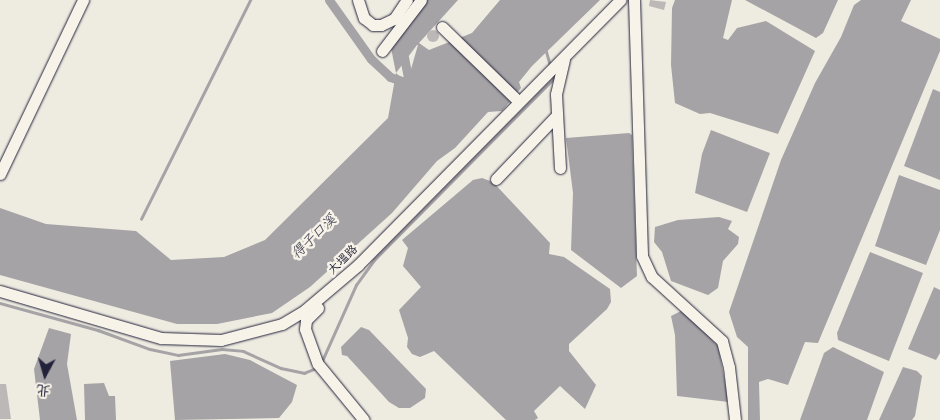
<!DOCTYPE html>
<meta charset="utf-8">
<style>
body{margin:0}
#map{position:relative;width:940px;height:420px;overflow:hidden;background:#eeebe1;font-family:Pangolin,"LXGW WenKai TC",sans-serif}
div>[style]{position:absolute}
.water>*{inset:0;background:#a6a3a6}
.stream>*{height:2.5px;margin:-1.25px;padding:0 1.25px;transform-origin:1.25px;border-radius:1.25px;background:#a6a3a6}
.canal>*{height:9px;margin:-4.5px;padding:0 4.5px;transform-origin:4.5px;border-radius:4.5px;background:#a6a3a6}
.building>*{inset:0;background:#bbb8b7}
.round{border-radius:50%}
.roads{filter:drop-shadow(0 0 1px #22223b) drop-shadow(0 0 1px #22223b)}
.minor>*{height:11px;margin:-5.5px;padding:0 5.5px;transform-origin:5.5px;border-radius:5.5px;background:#f7f3e8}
span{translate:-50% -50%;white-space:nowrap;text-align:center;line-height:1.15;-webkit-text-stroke:5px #f7f3e8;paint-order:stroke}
.street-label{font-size:12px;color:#22223b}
.water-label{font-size:14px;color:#504f60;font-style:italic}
.north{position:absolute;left:20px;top:350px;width:50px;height:50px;-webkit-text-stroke:4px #f7f3e8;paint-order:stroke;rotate:186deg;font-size:14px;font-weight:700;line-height:20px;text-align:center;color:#22223b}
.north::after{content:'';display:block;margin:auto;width:18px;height:22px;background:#22223b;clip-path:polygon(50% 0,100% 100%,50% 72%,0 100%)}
</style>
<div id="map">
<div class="water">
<i style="clip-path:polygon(evenodd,425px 0,458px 0,419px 43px,429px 50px,472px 33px,500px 0,600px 0,532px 66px,519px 82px,521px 88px,502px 111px,488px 112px,455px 148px,437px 161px,392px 213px,310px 287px,272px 313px,217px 324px,177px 324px,0 275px,0 208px,46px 224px,136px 231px,171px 260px,224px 257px,265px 240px,388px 118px,396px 73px,391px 48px,425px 0,417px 45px,418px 45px,407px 83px,396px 73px,417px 45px)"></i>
<i style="clip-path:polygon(675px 0,732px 0,723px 38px,728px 40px,737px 28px,766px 21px,815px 51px,778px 134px,710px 113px,700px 114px,675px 103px,671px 65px,672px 8px)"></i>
<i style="clip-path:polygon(745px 0,838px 0,823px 33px,816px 38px)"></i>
<i style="clip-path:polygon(861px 0,911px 0,901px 21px,940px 39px,940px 51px,818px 343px,805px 342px,788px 385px,768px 379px,759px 382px,760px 420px,748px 420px,748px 347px,737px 337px,729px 312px,781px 160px,815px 83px,841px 37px,854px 5px)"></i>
<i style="clip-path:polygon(933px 89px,940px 92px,940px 180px,904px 166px)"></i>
<i style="clip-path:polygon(711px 130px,770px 153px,747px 212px,695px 193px,702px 154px)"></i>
<i style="clip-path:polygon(629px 133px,632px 135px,637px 276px,621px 288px,571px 250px,573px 193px,566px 138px)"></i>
<i style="clip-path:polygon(899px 175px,940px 190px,940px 230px,926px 265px,875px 246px)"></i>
<i style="clip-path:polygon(482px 178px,493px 182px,550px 243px,549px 254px,564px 257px,610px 289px,611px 302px,607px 309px,569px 344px,569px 351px,596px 385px,585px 409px,560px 386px,534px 411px,538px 418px,535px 420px,506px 420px,434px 351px,420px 357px,412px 354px,407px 347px,408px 338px,399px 310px,421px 287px,403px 266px,408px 248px,402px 240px,473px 180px)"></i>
<i style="clip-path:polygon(719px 217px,732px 221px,728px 229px,739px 237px,738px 244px,723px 261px,718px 288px,708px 295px,671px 281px,662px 252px,654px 242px,655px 227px,678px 220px)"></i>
<i style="clip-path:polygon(870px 252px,923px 273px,889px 361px,838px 340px,837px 333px)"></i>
<i style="clip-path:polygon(934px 287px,940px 290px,940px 353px,936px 360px,908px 349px)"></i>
<i style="clip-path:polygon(683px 310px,718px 346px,729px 402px,677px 396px,675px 335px,671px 316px)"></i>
<i style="clip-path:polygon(361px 327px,369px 330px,426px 389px,425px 398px,410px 408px,399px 408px,389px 402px,347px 356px,342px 355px,341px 347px)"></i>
<i style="clip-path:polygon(49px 328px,71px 334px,67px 364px,77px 420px,40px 420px,34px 369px)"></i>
<i style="clip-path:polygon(833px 347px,884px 372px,867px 420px,800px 420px,824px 353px)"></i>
<i style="clip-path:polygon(225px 354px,250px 360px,297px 385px,292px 402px,279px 418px,175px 420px,170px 361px)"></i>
<i style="clip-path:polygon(903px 367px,917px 371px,922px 376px,915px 416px,912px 420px,879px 420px)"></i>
<i style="clip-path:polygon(104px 383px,109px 396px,115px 396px,116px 420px,85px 420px,84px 384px)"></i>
</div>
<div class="stream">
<i style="left:546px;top:50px;width:15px;rotate:74deg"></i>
<i style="left:141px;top:219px;width:245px;rotate:-63.5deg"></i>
<i style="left:0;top:303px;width:102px;rotate:15.4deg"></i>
<i style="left:98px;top:330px;width:55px;rotate:20.1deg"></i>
<i style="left:150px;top:349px;width:29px;rotate:12deg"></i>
<i style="left:178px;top:355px;width:44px;rotate:-7.8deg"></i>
<i style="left:222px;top:349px;width:21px;rotate:5deg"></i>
<i style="left:243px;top:351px;width:42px;rotate:24.1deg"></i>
<i style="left:281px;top:368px;width:24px;rotate:12deg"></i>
<i style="left:304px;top:373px;width:11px;rotate:-22deg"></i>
<i style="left:322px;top:361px;width:83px;rotate:-65.9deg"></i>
<i style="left:356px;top:285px;width:31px;rotate:-54deg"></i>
<i style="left:374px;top:260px;width:256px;rotate:-45.3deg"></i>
</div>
<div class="canal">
<i style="left:329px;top:0;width:72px;rotate:54.6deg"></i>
<i style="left:371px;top:59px;width:26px;rotate:43deg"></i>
<i style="left:390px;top:77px;width:16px;rotate:18deg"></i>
<i style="left:403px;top:52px;width:42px;rotate:79deg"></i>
</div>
<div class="building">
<i style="clip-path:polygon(650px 0,666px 2px,664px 10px,649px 6px)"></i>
<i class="round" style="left:427px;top:30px;width:12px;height:12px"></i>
<i style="clip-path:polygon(0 384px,6px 384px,11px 419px,0 419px)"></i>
</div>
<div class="roads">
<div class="minor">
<i style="left:358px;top:0;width:19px;rotate:72deg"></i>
<i style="left:364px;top:18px;width:11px;rotate:38deg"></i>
<i style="left:373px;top:25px;width:8px"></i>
<i style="left:381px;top:25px;width:14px;rotate:-25deg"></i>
<i style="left:394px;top:19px;width:23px;rotate:-56deg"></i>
<i style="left:634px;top:0;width:256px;rotate:88.2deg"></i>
<i style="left:642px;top:256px;width:23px;rotate:65deg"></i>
<i style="left:652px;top:277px;width:95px;rotate:42.4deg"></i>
<i style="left:722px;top:341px;width:27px;rotate:75deg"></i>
<i style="left:729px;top:367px;width:53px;rotate:83.5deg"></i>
<i style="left:442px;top:27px;width:106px;rotate:44.2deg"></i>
<i style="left:382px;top:51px;width:64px;rotate:-52.6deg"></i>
<i style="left:560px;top:168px;width:74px;rotate:-93.1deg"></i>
<i style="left:556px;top:94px;width:35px;rotate:-77deg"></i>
<i style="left:0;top:174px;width:193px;rotate:-64.5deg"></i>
<i style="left:496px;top:179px;width:86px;rotate:-46.4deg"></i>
<i style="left:0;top:291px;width:168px;rotate:16.3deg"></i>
<i style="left:161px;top:338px;width:60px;rotate:1.9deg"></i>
<i style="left:221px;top:340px;width:63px;rotate:-14.7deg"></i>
<i style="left:282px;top:324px;width:27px;rotate:-31deg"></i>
<i style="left:305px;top:310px;width:70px;rotate:-40.3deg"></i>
<i style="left:358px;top:265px;width:373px;rotate:-45.3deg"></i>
<i style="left:318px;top:308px;width:17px;rotate:135deg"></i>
<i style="left:306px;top:320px;width:9px;rotate:96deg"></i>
<i style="left:305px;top:329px;width:37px;rotate:70deg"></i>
<i style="left:318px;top:364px;width:72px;rotate:50.6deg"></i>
</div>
</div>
<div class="street-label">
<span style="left:343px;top:260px;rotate:-44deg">大塭路</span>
</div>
<div class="water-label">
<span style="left:314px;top:237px;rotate:-44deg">得子口溪</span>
</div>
<div class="north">北</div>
</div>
